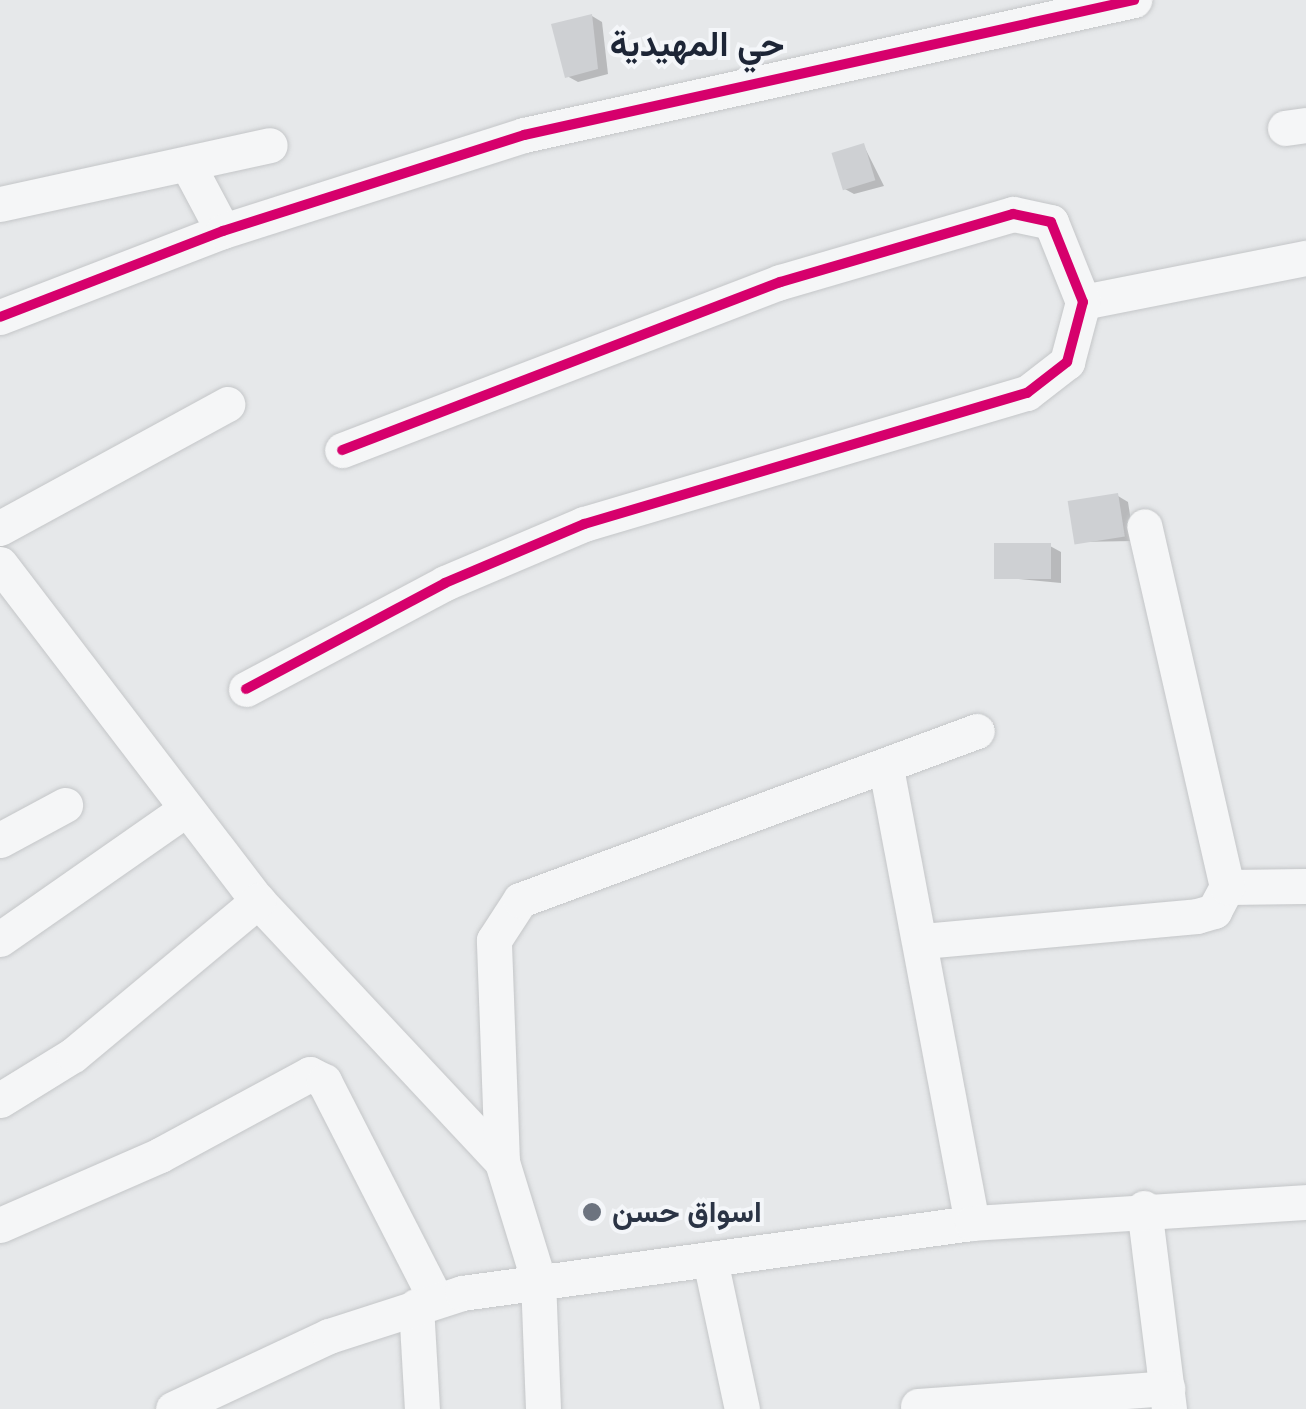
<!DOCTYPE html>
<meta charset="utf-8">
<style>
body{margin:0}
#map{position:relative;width:1306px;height:1409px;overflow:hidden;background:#e6e8ea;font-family:"Space Grotesk",Vazirmatn,sans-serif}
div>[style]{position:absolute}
.shadow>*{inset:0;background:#0003}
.building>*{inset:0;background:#ced0d3;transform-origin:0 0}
.roads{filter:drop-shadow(0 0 2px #c4c6c8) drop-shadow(0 0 2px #c4c6c8)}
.minor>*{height:35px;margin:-17.5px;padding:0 17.5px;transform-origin:17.5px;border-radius:17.5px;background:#f5f6f7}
.cycleway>*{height:10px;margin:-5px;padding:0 5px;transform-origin:5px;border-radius:5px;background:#d6006c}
.dots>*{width:28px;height:28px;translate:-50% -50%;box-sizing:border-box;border:5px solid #f4f6f9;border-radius:50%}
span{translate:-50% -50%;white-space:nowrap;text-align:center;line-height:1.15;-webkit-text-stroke:8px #f4f6f9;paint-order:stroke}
.poi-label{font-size:30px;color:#2b3445;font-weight:700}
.left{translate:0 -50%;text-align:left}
.quarter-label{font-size:35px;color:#1d2536;font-weight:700}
</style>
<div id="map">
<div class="shadow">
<i style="clip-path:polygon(592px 16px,602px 22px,608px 74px,578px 82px,567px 76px)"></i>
<i style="clip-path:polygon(864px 146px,884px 186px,854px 194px,843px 188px)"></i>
<i style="clip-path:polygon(1118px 496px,1128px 502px,1134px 541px,1076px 542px)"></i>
<i style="clip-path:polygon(1050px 546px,1061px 552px,1061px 583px,996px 577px)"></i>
</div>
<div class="building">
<i style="clip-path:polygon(592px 14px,598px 69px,565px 78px,551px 24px)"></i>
<i style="left:864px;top:143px;width:39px;height:34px;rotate:73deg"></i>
<i style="left:1118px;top:493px;width:44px;height:51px;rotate:81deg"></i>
<i style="left:1051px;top:543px;width:36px;height:57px;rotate:90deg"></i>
</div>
<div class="roads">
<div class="minor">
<i style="left:1285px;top:128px;width:21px;rotate:-8deg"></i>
<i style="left:190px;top:169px;width:70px;rotate:62deg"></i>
<i style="left:0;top:204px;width:276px;rotate:-12.3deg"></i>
<i style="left:1083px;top:302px;width:227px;rotate:-11.2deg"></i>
<i style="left:0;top:317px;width:239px;rotate:-21.1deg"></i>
<i style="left:223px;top:231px;width:316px;rotate:-17.7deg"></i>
<i style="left:524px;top:135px;width:625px;rotate:-12.48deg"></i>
<i style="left:0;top:528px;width:259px;rotate:-28.6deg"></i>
<i style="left:0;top:564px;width:424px;rotate:52.6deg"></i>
<i style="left:258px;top:901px;width:357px;rotate:46.9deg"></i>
<i style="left:502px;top:1162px;width:122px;rotate:72.9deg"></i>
<i style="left:538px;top:1279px;width:130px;rotate:87.8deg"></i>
<i style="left:246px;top:689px;width:225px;rotate:-28deg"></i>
<i style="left:445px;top:583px;width:151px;rotate:-23deg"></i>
<i style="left:584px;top:524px;width:462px;rotate:-16.5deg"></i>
<i style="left:1027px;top:393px;width:51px;rotate:-37.8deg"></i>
<i style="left:1067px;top:362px;width:62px;rotate:-75.1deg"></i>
<i style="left:1083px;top:302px;width:86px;rotate:-111.8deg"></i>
<i style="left:1051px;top:222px;width:39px;rotate:-168deg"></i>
<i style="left:1013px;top:214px;width:243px;rotate:163.7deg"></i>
<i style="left:780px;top:282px;width:469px;rotate:159deg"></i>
<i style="left:886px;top:768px;width:463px;rotate:79.3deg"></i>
<i style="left:0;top:840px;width:74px;rotate:-28.3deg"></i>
<i style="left:1227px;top:887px;width:79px;rotate:-0.7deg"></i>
<i style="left:0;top:939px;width:226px;rotate:-34.9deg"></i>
<i style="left:923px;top:941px;width:275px;rotate:-5.2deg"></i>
<i style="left:1197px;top:916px;width:18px;rotate:-16deg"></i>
<i style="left:1214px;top:911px;width:27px;rotate:-62deg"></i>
<i style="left:1227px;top:887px;width:370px;rotate:-102.9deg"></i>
<i style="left:0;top:1100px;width:86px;rotate:-31.7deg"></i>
<i style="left:73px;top:1055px;width:241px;rotate:-39.8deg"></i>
<i style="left:502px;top:1162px;width:222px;rotate:-92.1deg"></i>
<i style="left:494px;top:940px;width:48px;rotate:-57deg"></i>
<i style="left:520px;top:900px;width:487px;rotate:-20.3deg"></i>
<i style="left:1144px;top:1208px;width:203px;rotate:82.9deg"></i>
<i style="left:0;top:1225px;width:175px;rotate:-23.6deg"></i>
<i style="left:160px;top:1155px;width:170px;rotate:-28.4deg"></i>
<i style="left:310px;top:1074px;width:16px;rotate:27deg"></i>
<i style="left:324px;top:1081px;width:246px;rotate:62.9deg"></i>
<i style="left:710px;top:1260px;width:152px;rotate:77.9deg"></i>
<i style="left:416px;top:1306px;width:103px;rotate:86.7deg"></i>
<i style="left:918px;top:1406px;width:250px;rotate:-4.1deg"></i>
<i style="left:173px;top:1409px;width:172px;rotate:-25.1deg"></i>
<i style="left:329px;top:1336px;width:140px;rotate:-17.9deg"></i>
<i style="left:462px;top:1293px;width:515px;rotate:-7.82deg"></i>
<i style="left:972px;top:1223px;width:335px;rotate:-3.6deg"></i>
</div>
</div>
<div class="cycleway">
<i style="left:0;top:317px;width:239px;rotate:-21.1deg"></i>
<i style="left:223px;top:231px;width:316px;rotate:-17.7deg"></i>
<i style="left:524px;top:135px;width:625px;rotate:-12.48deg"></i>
<i style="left:246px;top:689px;width:225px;rotate:-28deg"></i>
<i style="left:445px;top:583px;width:151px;rotate:-23deg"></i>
<i style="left:584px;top:524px;width:462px;rotate:-16.5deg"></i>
<i style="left:1027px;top:393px;width:51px;rotate:-37.8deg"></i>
<i style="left:1067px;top:362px;width:62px;rotate:-75.1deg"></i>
<i style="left:1083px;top:302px;width:86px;rotate:-111.8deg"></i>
<i style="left:1051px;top:222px;width:39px;rotate:-168deg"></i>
<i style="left:1013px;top:214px;width:243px;rotate:163.7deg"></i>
<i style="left:780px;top:282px;width:469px;rotate:159deg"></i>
</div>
<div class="dots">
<i style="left:592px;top:1212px;background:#6c737f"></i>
</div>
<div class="poi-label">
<span class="left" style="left:612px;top:1212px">اسواق حسن</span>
</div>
<div class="quarter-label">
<span style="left:697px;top:44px">حي المهيدية</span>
</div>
</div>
